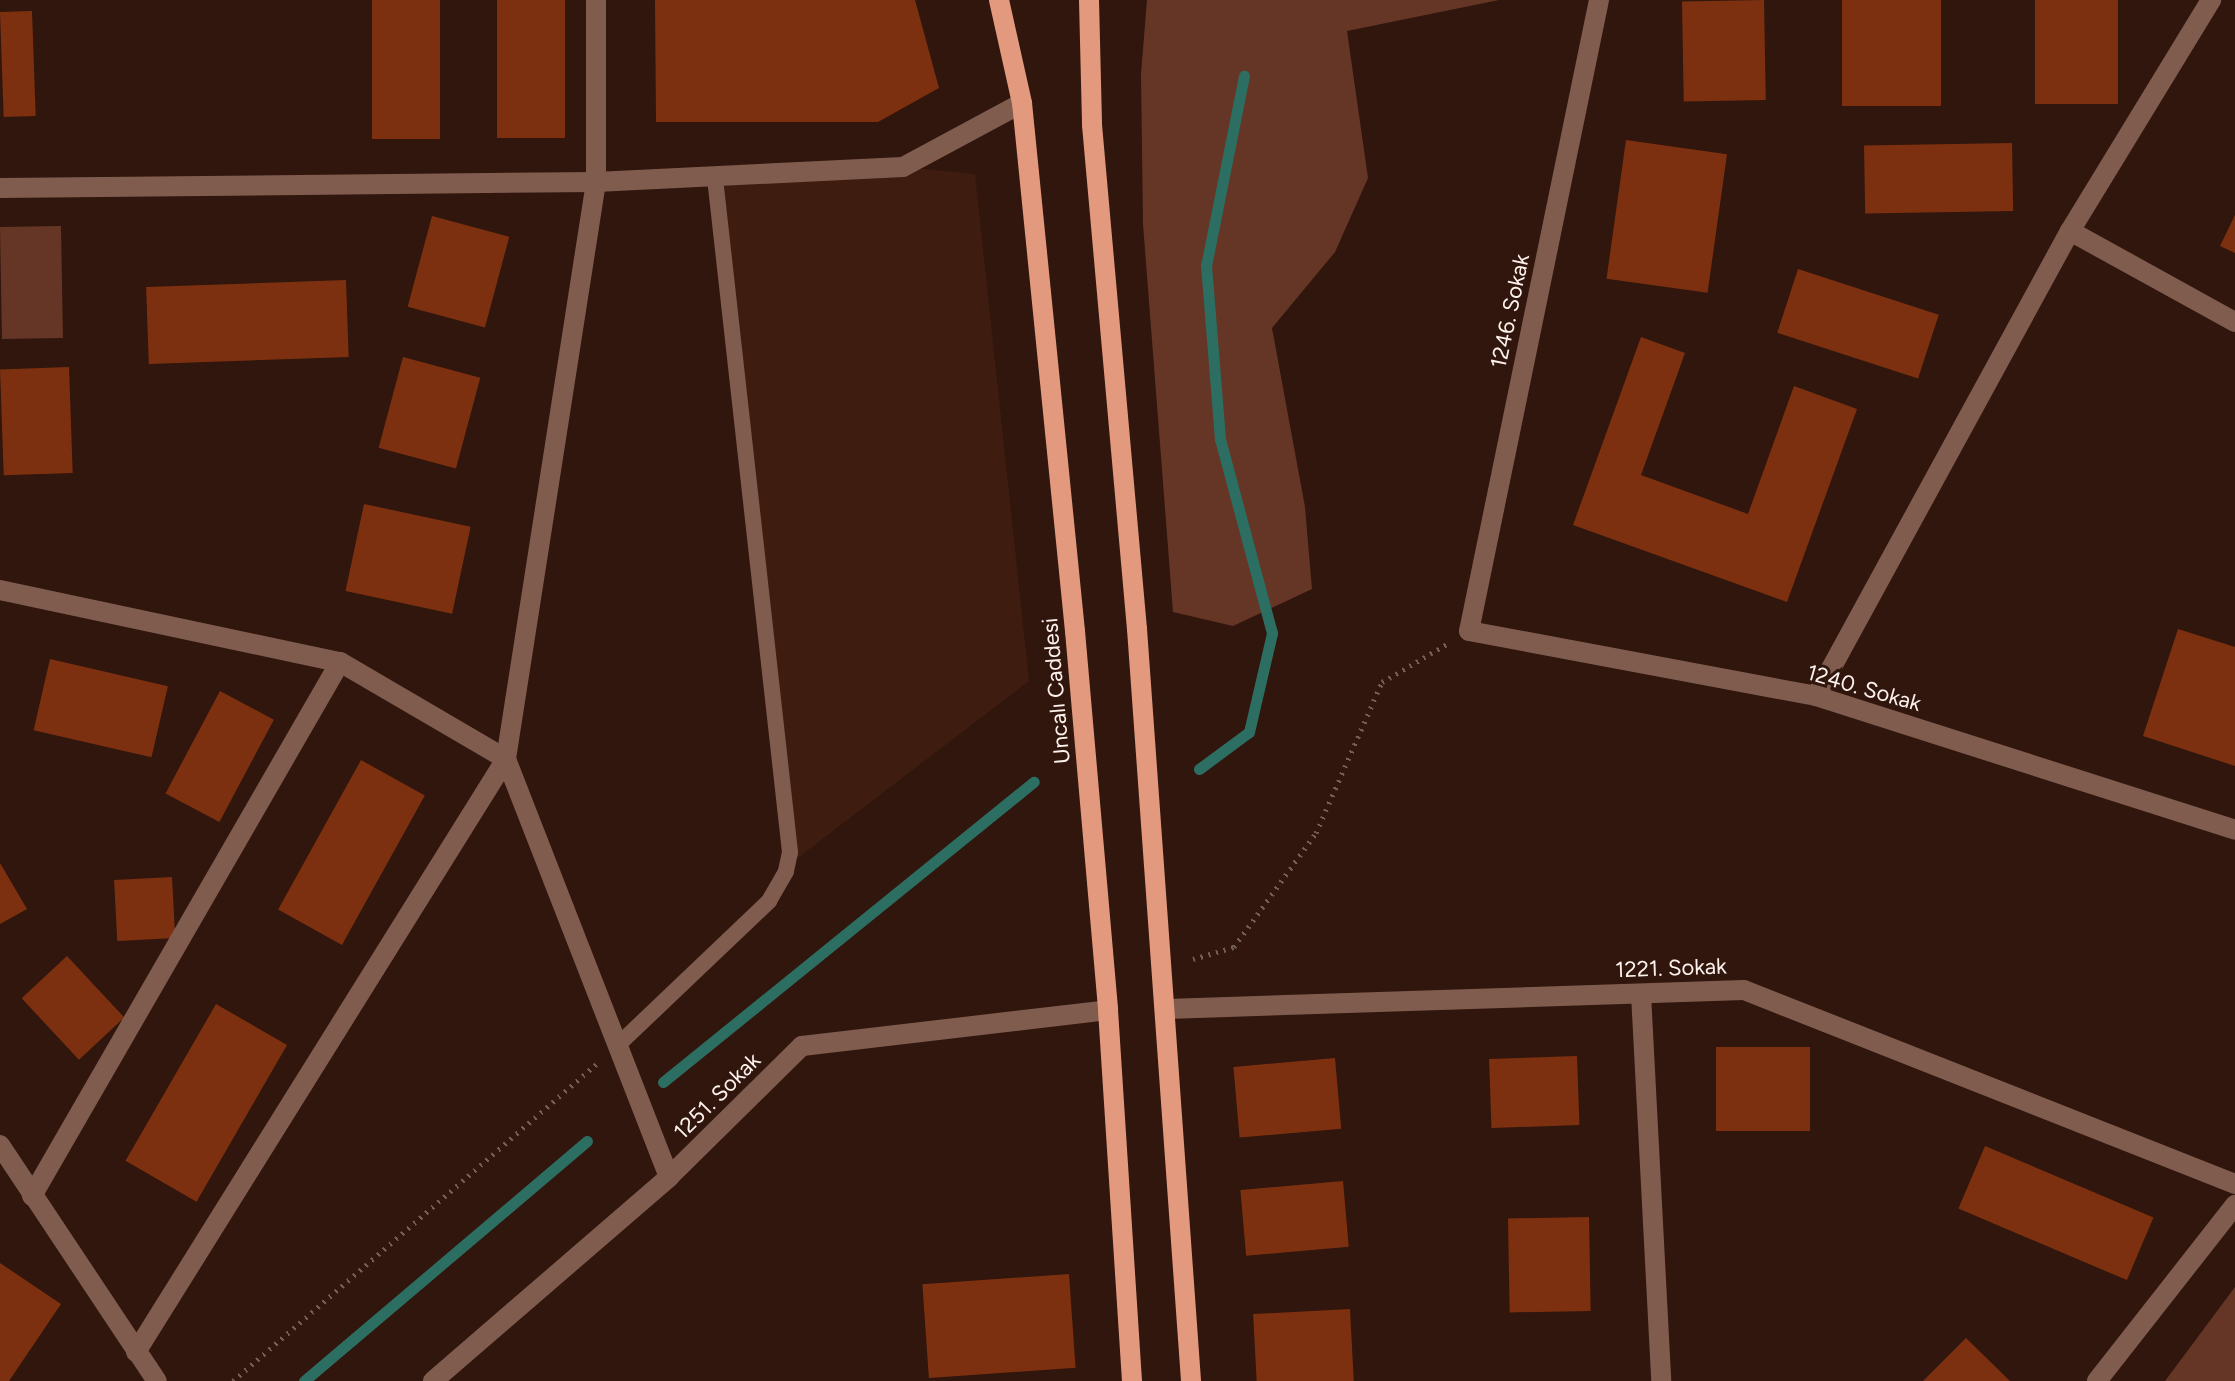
<!DOCTYPE html>
<meta charset="utf-8">
<style>
body{margin:0}
#map{position:relative;width:2235px;height:1381px;overflow:hidden;background:#30160c;font-family:Figtree,sans-serif}
div>[style]{position:absolute}
.built>*{inset:0;background:#3e1d10}
.green>*{inset:0;background:#653625;transform-origin:0 0}
.stream>*{height:11px;margin:-5.5px;padding:0 5.5px;transform-origin:5.5px;border-radius:5.5px;background:#2d6e63}
.building>*{inset:0;background:#7d3010;transform-origin:0 0}
.path>*{height:5px;margin-top:-2.5px;transform-origin:0;background:repeating-linear-gradient(90deg,#735e56 0 2px,transparent 0 8px)}
.lane>*{height:16px;margin:-8px;padding:0 8px;transform-origin:8px;border-radius:8px;background:#805c4f}
.street>*{height:20px;margin:-10px;padding:0 10px;transform-origin:10px;border-radius:10px;background:#805c4f}
.primary>*{height:20px;margin:-10px;padding:0 10px;transform-origin:10px;border-radius:10px;background:#e3997e}
span{translate:-50% -50%;white-space:nowrap;text-align:center;line-height:1.15;-webkit-text-stroke:6px #30160c;paint-order:stroke}
.street-label{font-size:22px;color:#fdf1ed}
</style>
<div id="map">
<div class="built">
<i style="clip-path:polygon(903px 167px,975px 174px,1029px 681px,795px 860px,723px 178px)"></i>
</div>
<div class="green">
<i style="clip-path:polygon(1147px 0,1499px 0,1347px 31px,1368px 178px,1335px 252px,1272px 328px,1305px 507px,1312px 589px,1233px 626px,1173px 612px,1143px 224px,1141px 74px)"></i>
<i style="left:61px;top:226px;width:112px;height:61px;rotate:89deg"></i>
<i style="clip-path:polygon(2235px 1287px,2235px 1381px,2165px 1381px)"></i>
</div>
<div class="stream">
<i style="left:1199px;top:769px;width:62px;rotate:-36.5deg"></i>
<i style="left:1249px;top:732px;width:102px;rotate:-76.9deg"></i>
<i style="left:1272px;top:633px;width:201px;rotate:-105deg"></i>
<i style="left:1220px;top:439px;width:174px;rotate:-94.6deg"></i>
<i style="left:1206px;top:266px;width:194px;rotate:-78.7deg"></i>
<i style="left:663px;top:1082px;width:477px;rotate:-39deg"></i>
<i style="left:304px;top:1381px;width:371px;rotate:-40.3deg"></i>
</div>
<div class="building">
<i style="left:372px;top:0;width:68px;height:139px"></i>
<i style="left:497px;top:0;width:68px;height:138px"></i>
<i style="clip-path:polygon(655px 0,915px 0,939px 88px,878px 122px,656px 122px)"></i>
<i style="left:1764px;top:0;width:100px;height:82px;rotate:89deg"></i>
<i style="left:1842px;top:0;width:99px;height:106px"></i>
<i style="left:2035px;top:0;width:83px;height:104px"></i>
<i style="left:32px;top:11px;width:105px;height:32px;rotate:88deg"></i>
<i style="left:1626px;top:140px;width:102px;height:140px;rotate:8deg"></i>
<i style="left:2012px;top:143px;width:68px;height:148px;rotate:89deg"></i>
<i style="clip-path:polygon(2235px 215px,2235px 253px,2220px 246px)"></i>
<i style="left:432px;top:216px;width:80px;height:94px;rotate:15deg"></i>
<i style="left:1798px;top:269px;width:148px;height:67px;rotate:18deg"></i>
<i style="left:346px;top:280px;width:77px;height:200px;rotate:88deg"></i>
<i style="clip-path:polygon(1641px 337px,1685px 353px,1641px 475px,1748px 514px,1794px 386px,1857px 409px,1787px 602px,1573px 525px)"></i>
<i style="left:403px;top:357px;width:80px;height:94px;rotate:15deg"></i>
<i style="left:69px;top:367px;width:106px;height:69px;rotate:88deg"></i>
<i style="left:364px;top:504px;width:109px;height:89px;rotate:12deg"></i>
<i style="clip-path:polygon(2178px 629px,2235px 647px,2235px 766px,2143px 736px)"></i>
<i style="left:50px;top:659px;width:121px;height:73px;rotate:13deg"></i>
<i style="left:220px;top:691px;width:61px;height:116px;rotate:28deg"></i>
<i style="left:361px;top:760px;width:73px;height:171px;rotate:29deg"></i>
<i style="clip-path:polygon(0 863px,27px 909px,0 924px)"></i>
<i style="left:172px;top:877px;width:61px;height:58px;rotate:87deg"></i>
<i style="left:67px;top:956px;width:84px;height:62px;rotate:47deg"></i>
<i style="left:216px;top:1004px;width:82px;height:181px;rotate:30deg"></i>
<i style="left:1716px;top:1047px;width:94px;height:84px"></i>
<i style="left:1577px;top:1056px;width:69px;height:88px;rotate:88deg"></i>
<i style="left:1335px;top:1058px;width:71px;height:102px;rotate:85deg"></i>
<i style="left:1985px;top:1146px;width:183px;height:68px;rotate:23deg"></i>
<i style="left:1343px;top:1181px;width:66px;height:103px;rotate:85deg"></i>
<i style="left:1589px;top:1217px;width:94px;height:81px;rotate:89deg"></i>
<i style="clip-path:polygon(0 1263px,61px 1304px,9px 1381px,0 1381px)"></i>
<i style="left:1069px;top:1274px;width:94px;height:147px;rotate:86deg"></i>
<i style="left:1350px;top:1309px;width:72px;height:97px;rotate:87deg"></i>
<i style="clip-path:polygon(1966px 1338px,2010px 1381px,1923px 1381px)"></i>
</div>
<div class="path">
<i style="left:1193px;top:959px;width:43px;rotate:-16.3deg"></i>
<i style="left:1234px;top:947px;width:140px;rotate:-54.3deg"></i>
<i style="left:1316px;top:833px;width:165px;rotate:-66.4deg"></i>
<i style="left:1382px;top:682px;width:75px;rotate:-30.3deg"></i>
<i style="left:233px;top:1381px;width:482px;rotate:-41.1deg"></i>
</div>
<div class="lane">
<i style="left:618px;top:1045px;width:209px;rotate:-43.6deg"></i>
<i style="left:769px;top:901px;width:34px;rotate:-60deg"></i>
<i style="left:786px;top:871px;width:19px;rotate:-78deg"></i>
<i style="left:790px;top:852px;width:678px;rotate:-96.35deg"></i>
</div>
<div class="street">
<i style="left:596px;top:0;width:182px;rotate:90deg"></i>
<i style="left:596px;top:182px;width:584px;rotate:98.87deg"></i>
<i style="left:506px;top:759px;width:449px;rotate:68.7deg"></i>
<i style="left:1599px;top:0;width:644px;rotate:101.64deg"></i>
<i style="left:1469px;top:631px;width:353px;rotate:10.6deg"></i>
<i style="left:1816px;top:696px;width:440px;rotate:17.7deg"></i>
<i style="left:0;top:188px;width:596px;rotate:-0.58deg"></i>
<i style="left:596px;top:182px;width:307px;rotate:-2.8deg"></i>
<i style="left:903px;top:167px;width:135px;rotate:-28.3deg"></i>
<i style="left:2070px;top:231px;width:188px;rotate:28.9deg"></i>
<i style="left:0;top:590px;width:348px;rotate:12deg"></i>
<i style="left:340px;top:662px;width:192px;rotate:30.3deg"></i>
<i style="left:506px;top:759px;width:699px;rotate:121.96deg"></i>
<i style="left:1816px;top:696px;width:530px;rotate:-61.36deg"></i>
<i style="left:2070px;top:231px;width:271px;rotate:-58.6deg"></i>
<i style="left:1641px;top:994px;width:388px;rotate:87deg"></i>
<i style="left:1167px;top:1009px;width:577px;rotate:-1.89deg"></i>
<i style="left:1744px;top:990px;width:528px;rotate:21.56deg"></i>
<i style="left:0;top:1145px;width:283px;rotate:56.4deg"></i>
<i style="left:32px;top:1196px;width:616px;rotate:-60.02deg"></i>
<i style="left:433px;top:1381px;width:312px;rotate:-40.8deg"></i>
<i style="left:669px;top:1177px;width:187px;rotate:-44.6deg"></i>
<i style="left:802px;top:1046px;width:308px;rotate:-6.7deg"></i>
<i style="left:2097px;top:1381px;width:224px;rotate:-51.9deg"></i>
</div>
<div class="primary">
<i style="left:999px;top:0;width:106px;rotate:77.4deg"></i>
<i style="left:1022px;top:103px;width:531px;rotate:84.27deg"></i>
<i style="left:1075px;top:631px;width:380px;rotate:85deg"></i>
<i style="left:1108px;top:1010px;width:372px;rotate:86.3deg"></i>
<i style="left:1089px;top:0;width:125px;rotate:88.6deg"></i>
<i style="left:1092px;top:125px;width:506px;rotate:84.9deg"></i>
<i style="left:1137px;top:629px;width:754px;rotate:85.89deg"></i>
</div>
<div class="street-label">
<span style="left:1510px;top:311px;rotate:-78deg">1246. Sokak</span>
<span style="left:1864px;top:688px;rotate:16deg">1240. Sokak</span>
<span style="left:1056px;top:691px;rotate:-95deg">Uncalı Caddesi</span>
<span style="left:1671px;top:968px;rotate:-2deg">1221. Sokak</span>
<span style="left:717px;top:1096px;rotate:-45deg">1251. Sokak</span>
</div>
</div>
